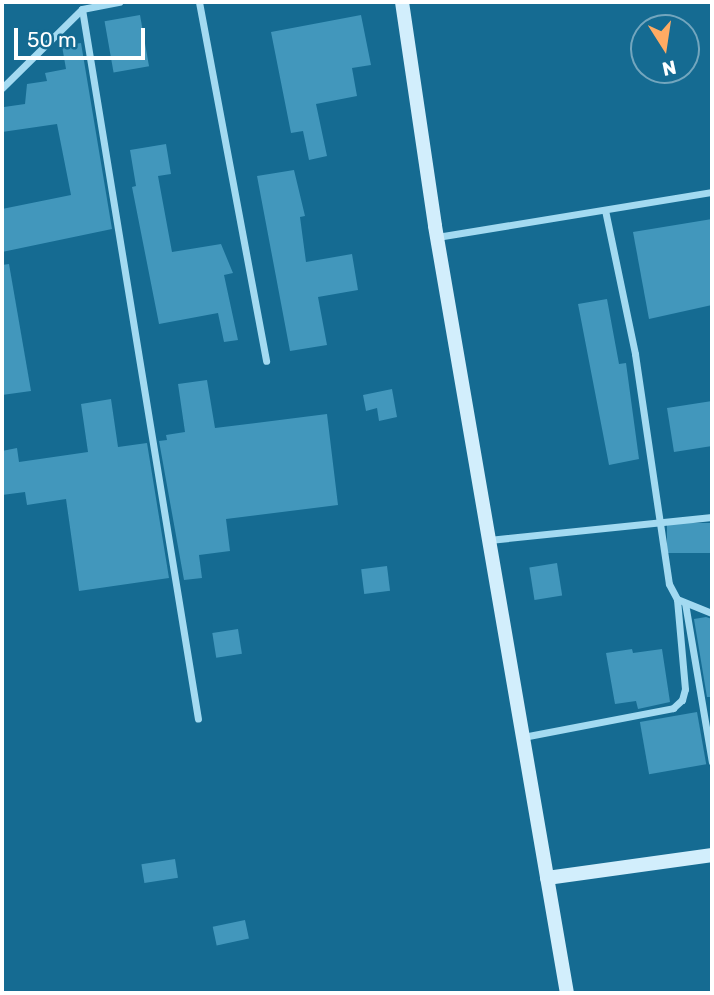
<!DOCTYPE html>
<style>
body{margin:0}
#map{position:relative;width:714px;height:995px;overflow:hidden;background:#156b92;font-family:Rubik,sans-serif}
div>[style]{position:absolute}
.building>*{inset:0;background:#4297bc;transform-origin:0 0}
.street>*{height:7px;margin:-3.5px;padding:0 3.5px;transform-origin:3.5px;border-radius:3.5px;background:#a3daf1}
.secondary>*{height:14px;margin:-7px;padding:0 7px;transform-origin:7px;border-radius:7px;background:#d2eefc}
span{translate:-50% -50%;white-space:nowrap;text-align:center;line-height:1.15;-webkit-text-stroke:7px #156b92;paint-order:stroke}
.frame{position:absolute;inset:0;border:4px solid #fff;pointer-events:none}
.north{position:absolute;left:630px;top:14px;width:70px;height:70px;box-sizing:border-box;background:#156b92;border:2px solid #73a6be;border-radius:50%;rotate:168deg;font-size:19px;font-weight:700;line-height:28px;text-align:center;color:#fff}
.north::after{content:'';display:block;margin:auto;width:24px;height:32px;background:#ffab63;clip-path:polygon(50% 0,100% 100%,50% 72%,0 100%)}
.scale{position:absolute;left:14px;top:28px;width:131px;height:32px;box-sizing:border-box;border:4px solid #fff;border-top:0;padding-left:9px;font-size:21px;line-height:24px;white-space:nowrap;color:#fff;-webkit-text-stroke:5px #156b92;paint-order:stroke}
</style>
<div id="map">
<div class="building">
<i style="left:140px;top:15px;width:52px;height:36px;rotate:80deg"></i>
<i style="clip-path:polygon(361px 15px,371px 65px,352px 68px,357px 96px,316px 104px,327px 156px,309px 160px,303px 131px,291px 133px,271px 32px)"></i>
<i style="clip-path:polygon(81px 43px,112px 229px,2px 252px,2px 209px,71px 195px,57px 124px,2px 132px,4px 107px,25px 104px,27px 84px,47px 81px,45px 73px,66px 69px,62px 46px)"></i>
<i style="clip-path:polygon(166px 144px,171px 174px,158px 176px,172px 252px,221px 244px,233px 273px,224px 275px,238px 340px,224px 342px,218px 313px,159px 324px,132px 187px,136px 186px,130px 150px)"></i>
<i style="clip-path:polygon(294px 170px,305px 216px,300px 217px,306px 262px,352px 254px,358px 290px,318px 297px,327px 345px,290px 351px,257px 176px)"></i>
<i style="clip-path:polygon(712px 219px,712px 305px,649px 319px,633px 232px)"></i>
<i style="clip-path:polygon(9px 264px,31px 391px,2px 395px,2px 265px)"></i>
<i style="clip-path:polygon(607px 299px,619px 364px,626px 363px,639px 459px,609px 465px,578px 304px)"></i>
<i style="clip-path:polygon(207px 380px,215px 428px,327px 414px,338px 505px,226px 519px,230px 551px,199px 555px,202px 578px,184px 580px,159px 441px,167px 440px,166px 435px,185px 432px,178px 384px)"></i>
<i style="clip-path:polygon(392px 389px,397px 417px,379px 421px,377px 408px,366px 411px,363px 395px)"></i>
<i style="clip-path:polygon(111px 399px,118px 447px,147px 443px,169px 578px,79px 591px,66px 499px,27px 505px,25px 492px,2px 495px,2px 451px,17px 448px,19px 462px,88px 452px,81px 404px)"></i>
<i style="clip-path:polygon(712px 401px,712px 446px,674px 452px,667px 408px)"></i>
<i style="left:712px;top:523px;width:30px;height:45px;rotate:90deg"></i>
<i style="left:557px;top:563px;width:33px;height:28px;rotate:81deg"></i>
<i style="left:387px;top:566px;width:25px;height:26px;rotate:83deg"></i>
<i style="clip-path:polygon(706px 617px,712px 619px,712px 697px,707px 697px,694px 619px)"></i>
<i style="left:238px;top:629px;width:25px;height:26px;rotate:81deg"></i>
<i style="clip-path:polygon(632px 649px,633px 653px,662px 649px,670px 702px,638px 709px,636px 701px,615px 704px,606px 653px)"></i>
<i style="left:697px;top:712px;width:53px;height:58px;rotate:80deg"></i>
<i style="left:175px;top:859px;width:19px;height:34px;rotate:81deg"></i>
<i style="left:245px;top:920px;width:19px;height:33px;rotate:78deg"></i>
</div>
<div class="street">
<i style="left:199px;top:2px;width:365px;rotate:79.4deg"></i>
<i style="left:82px;top:9px;width:719px;rotate:80.72deg"></i>
<i style="left:2px;top:88px;width:112px;rotate:-44.6deg"></i>
<i style="left:82px;top:9px;width:38px;rotate:-11deg"></i>
<i style="left:605px;top:210px;width:147px;rotate:78.2deg"></i>
<i style="left:635px;top:354px;width:232px;rotate:81.6deg"></i>
<i style="left:669px;top:584px;width:17px;rotate:62deg"></i>
<i style="left:677px;top:599px;width:38px;rotate:22deg"></i>
<i style="left:437px;top:237px;width:279px;rotate:-9.3deg"></i>
<i style="left:489px;top:540px;width:224px;rotate:-5.9deg"></i>
<i style="left:685px;top:603px;width:161px;rotate:80.4deg"></i>
<i style="left:523px;top:737px;width:153px;rotate:-10.9deg"></i>
<i style="left:673px;top:708px;width:12px;rotate:-42deg"></i>
<i style="left:682px;top:700px;width:11px;rotate:-75deg"></i>
<i style="left:685px;top:689px;width:90px;rotate:-95.1deg"></i>
</div>
<div class="secondary">
<i style="left:402px;top:2px;width:226px;rotate:81.6deg"></i>
<i style="left:435px;top:226px;width:778px;rotate:80.24deg"></i>
<i style="left:547px;top:878px;width:167px;rotate:-7.9deg"></i>
</div>
<div class="frame"></div>
<div class="north">N</div>
<div class="scale">50 m</div>
</div>
